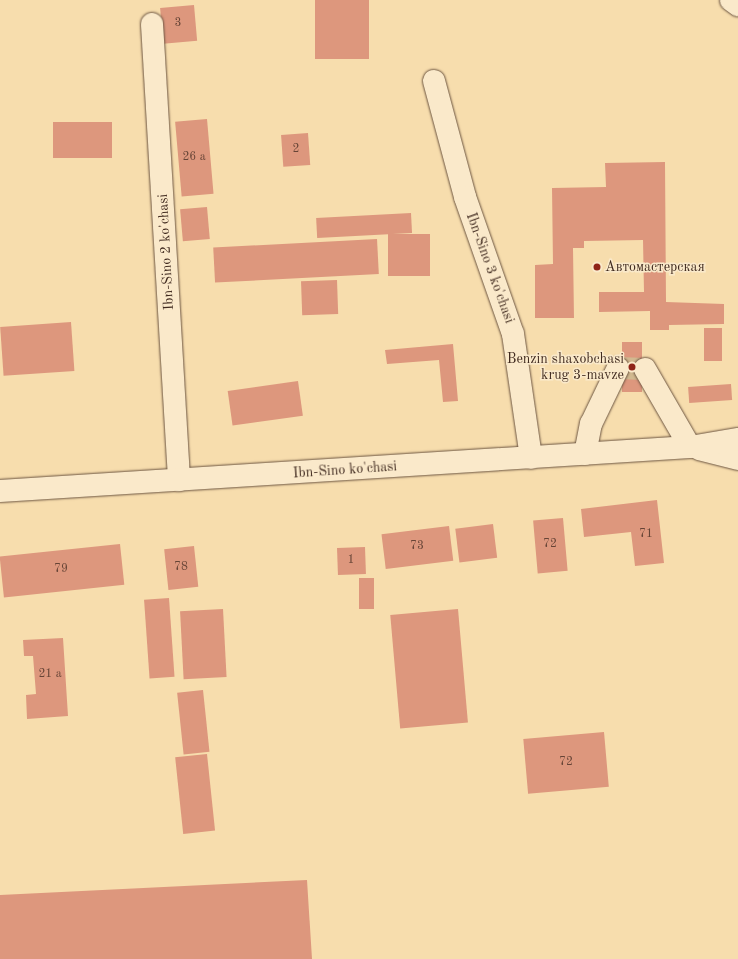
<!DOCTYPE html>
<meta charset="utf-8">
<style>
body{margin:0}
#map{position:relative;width:738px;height:959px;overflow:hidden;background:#f7ddad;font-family:"Old Standard TT",serif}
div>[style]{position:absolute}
.building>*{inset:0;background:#dd977d;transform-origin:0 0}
.minor-tunnel>*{height:22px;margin-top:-11px;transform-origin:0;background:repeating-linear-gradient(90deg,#d2b990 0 22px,transparent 0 33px)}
.roads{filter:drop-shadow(0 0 1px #6d5642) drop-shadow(0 0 1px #6d5642)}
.minor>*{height:22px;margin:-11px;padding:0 11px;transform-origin:11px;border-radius:11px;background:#fae9ca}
.secondary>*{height:22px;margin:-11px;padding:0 11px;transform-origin:11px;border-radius:11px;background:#fae9ca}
.dots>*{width:11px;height:11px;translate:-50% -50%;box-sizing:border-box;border:2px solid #fae9ca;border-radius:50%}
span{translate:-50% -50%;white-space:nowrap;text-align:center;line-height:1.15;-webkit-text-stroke:3px #fae9ca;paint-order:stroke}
.number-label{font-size:12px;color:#664436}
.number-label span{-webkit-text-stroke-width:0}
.street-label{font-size:14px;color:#3f291e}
.poi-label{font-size:14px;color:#3f291e}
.left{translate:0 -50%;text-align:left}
.right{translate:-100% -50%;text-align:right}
</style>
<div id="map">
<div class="building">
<i style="left:315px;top:0;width:54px;height:59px"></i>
<i style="left:194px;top:5px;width:36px;height:34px;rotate:85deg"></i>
<i style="left:207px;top:119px;width:75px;height:32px;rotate:85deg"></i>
<i style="left:53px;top:122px;width:59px;height:36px"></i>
<i style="left:308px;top:133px;width:32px;height:27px;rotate:86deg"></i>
<i style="clip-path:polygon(665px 162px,666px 302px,724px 304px,724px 324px,669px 325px,669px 330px,650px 330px,650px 311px,599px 312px,599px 292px,644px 292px,643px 240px,584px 241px,584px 248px,573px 248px,574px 318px,535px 318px,535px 265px,553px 264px,552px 188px,606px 187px,605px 163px)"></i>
<i style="left:207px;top:207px;width:32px;height:27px;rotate:85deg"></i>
<i style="left:411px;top:213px;width:20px;height:95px;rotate:87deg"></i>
<i style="left:388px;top:234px;width:42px;height:42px"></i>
<i style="left:377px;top:239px;width:35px;height:164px;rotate:87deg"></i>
<i style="left:337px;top:280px;width:34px;height:36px;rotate:88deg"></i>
<i style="left:71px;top:322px;width:49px;height:71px;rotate:86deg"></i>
<i style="left:704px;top:328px;width:18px;height:33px"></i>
<i style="left:622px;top:342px;width:20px;height:50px"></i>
<i style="clip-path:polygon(453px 344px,458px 401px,443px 402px,439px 360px,387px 364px,385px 350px)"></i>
<i style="left:298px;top:381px;width:35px;height:71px;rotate:82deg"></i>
<i style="left:731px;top:384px;width:16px;height:43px;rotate:86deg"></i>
<i style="clip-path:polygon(657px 500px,664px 563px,635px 566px,631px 532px,584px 537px,581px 509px)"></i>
<i style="left:563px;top:518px;width:53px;height:30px;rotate:85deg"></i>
<i style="left:493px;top:524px;width:34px;height:38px;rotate:83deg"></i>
<i style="left:449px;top:526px;width:35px;height:68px;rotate:83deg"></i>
<i style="left:120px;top:544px;width:41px;height:121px;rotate:84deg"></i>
<i style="left:194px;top:546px;width:41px;height:30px;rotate:84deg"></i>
<i style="left:365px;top:547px;width:27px;height:28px;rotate:88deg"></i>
<i style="left:359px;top:578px;width:15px;height:31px"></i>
<i style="left:169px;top:598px;width:79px;height:25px;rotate:86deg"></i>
<i style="left:223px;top:609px;width:68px;height:43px;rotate:87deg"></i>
<i style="left:458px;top:609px;width:114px;height:68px;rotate:85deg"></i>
<i style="clip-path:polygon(63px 638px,68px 716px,27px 719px,26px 695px,36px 694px,33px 656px,24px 656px,23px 640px)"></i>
<i style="left:203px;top:690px;width:62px;height:26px;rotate:84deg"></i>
<i style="left:604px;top:732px;width:55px;height:81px;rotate:85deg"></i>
<i style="left:207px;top:754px;width:77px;height:32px;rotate:84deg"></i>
<i style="clip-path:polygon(307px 880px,312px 959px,0 959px,0 895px)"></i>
</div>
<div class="minor-tunnel">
<i style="left:618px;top:368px;width:27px;rotate:2deg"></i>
</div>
<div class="roads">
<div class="minor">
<i style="left:731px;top:0;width:9px;rotate:36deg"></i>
<i style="left:152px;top:24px;width:457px;rotate:86.6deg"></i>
<i style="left:434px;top:81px;width:120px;rotate:75deg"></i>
<i style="left:465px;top:197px;width:145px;rotate:70.7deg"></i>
<i style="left:513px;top:334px;width:125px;rotate:81.7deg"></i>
<i style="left:645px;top:369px;width:90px;rotate:60deg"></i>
<i style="left:585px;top:454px;width:31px;rotate:-79deg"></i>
<i style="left:591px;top:424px;width:62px;rotate:-64.3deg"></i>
</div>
<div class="secondary">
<i style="left:699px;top:449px;width:40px;rotate:14.4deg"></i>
<i style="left:0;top:491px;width:691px;rotate:-3.65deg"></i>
<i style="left:690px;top:447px;width:49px;rotate:-9.5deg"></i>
</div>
</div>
<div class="dots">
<i style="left:597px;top:267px;background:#8f2418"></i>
<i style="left:632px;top:367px;background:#8f2418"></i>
</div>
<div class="number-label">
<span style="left:178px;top:24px">3</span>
<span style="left:296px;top:150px">2</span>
<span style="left:194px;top:158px">26 а</span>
<span style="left:646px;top:535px">71</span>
<span style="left:550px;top:545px">72</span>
<span style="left:417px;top:547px">73</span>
<span style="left:351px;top:561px">1</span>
<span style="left:181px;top:568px">78</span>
<span style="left:61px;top:570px">79</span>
<span style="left:50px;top:675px">21 а</span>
<span style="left:566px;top:763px">72</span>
</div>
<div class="street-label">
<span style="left:166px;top:252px;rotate:-93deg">Ibn-Sino 2 ko'chasi</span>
<span style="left:490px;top:268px;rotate:70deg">Ibn-Sino 3 ko'chasi</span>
<span style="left:345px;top:470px;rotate:-4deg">Ibn-Sino ko'chasi</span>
</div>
<div class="poi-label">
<span class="left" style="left:605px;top:267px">Автомастерская</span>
<span class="right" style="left:624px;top:367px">Benzin shaxobchasi<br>krug 3-mavze</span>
</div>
</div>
